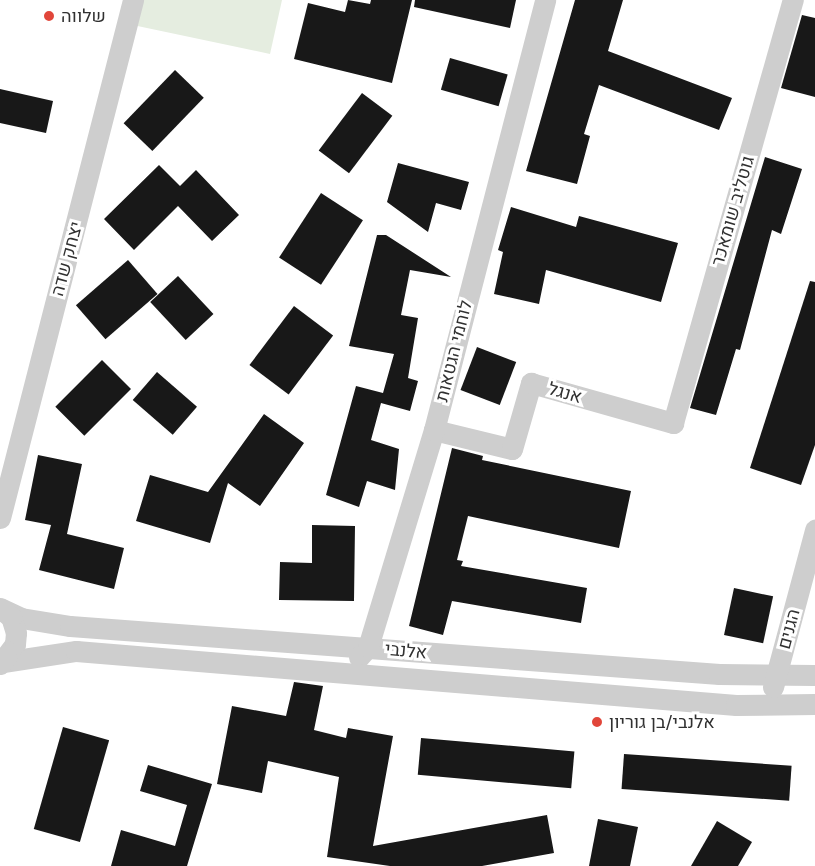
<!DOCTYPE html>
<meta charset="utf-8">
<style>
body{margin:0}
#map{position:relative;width:815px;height:866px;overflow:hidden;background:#fff;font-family:"DM Sans",Heebo,sans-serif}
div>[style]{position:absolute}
.green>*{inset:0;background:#e5ede0}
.building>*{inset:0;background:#181818;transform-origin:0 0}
.minor>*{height:21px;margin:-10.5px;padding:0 10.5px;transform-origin:10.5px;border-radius:10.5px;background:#cecece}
.dots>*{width:16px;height:16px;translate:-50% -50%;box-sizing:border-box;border:3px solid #fff;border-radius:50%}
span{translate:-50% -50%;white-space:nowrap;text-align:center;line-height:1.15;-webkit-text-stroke:6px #fff;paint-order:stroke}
.poi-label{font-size:18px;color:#313131}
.left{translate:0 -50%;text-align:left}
.street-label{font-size:18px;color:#313131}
</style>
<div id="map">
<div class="green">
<i style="clip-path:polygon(133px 0,282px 0,270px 54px,128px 24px)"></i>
</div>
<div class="building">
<i style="clip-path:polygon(348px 0,370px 4px,371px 0,412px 0,392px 83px,294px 59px,308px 3px,345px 12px)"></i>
<i style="clip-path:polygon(415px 0,516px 0,510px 28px,414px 7px)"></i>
<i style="clip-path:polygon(575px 0,623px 0,608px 51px,732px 98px,719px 130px,599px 85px,584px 134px,590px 136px,577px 184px,526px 171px)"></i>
<i style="clip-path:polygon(802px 15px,815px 18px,815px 97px,781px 88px)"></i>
<i style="left:450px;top:58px;width:60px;height:33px;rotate:16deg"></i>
<i style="left:175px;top:70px;width:40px;height:74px;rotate:44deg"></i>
<i style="clip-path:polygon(0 89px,53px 101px,46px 133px,0 123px)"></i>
<i style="left:362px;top:93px;width:38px;height:72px;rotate:37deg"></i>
<i style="clip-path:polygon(765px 157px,802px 169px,781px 234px,772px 230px,740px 350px,736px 349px,716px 415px,690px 408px)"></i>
<i style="clip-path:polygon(398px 163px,469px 182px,461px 210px,436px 203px,428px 232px,387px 202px)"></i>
<i style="clip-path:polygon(159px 165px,180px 186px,196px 170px,239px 215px,212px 241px,178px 206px,134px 250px,104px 219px)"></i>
<i style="left:321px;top:193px;width:50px;height:77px;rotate:33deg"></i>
<i style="clip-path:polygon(511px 207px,576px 227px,579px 216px,678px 243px,661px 302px,546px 270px,539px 304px,494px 294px,503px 252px,498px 250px)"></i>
<i style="clip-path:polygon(377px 235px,386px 235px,451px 277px,410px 270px,401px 315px,418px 318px,408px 378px,418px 381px,410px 411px,381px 403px,371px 440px,399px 449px,395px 490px,367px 481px,359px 507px,326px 495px,356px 386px,383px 393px,394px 354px,349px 346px)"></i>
<i style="left:128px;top:260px;width:45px;height:69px;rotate:49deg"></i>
<i style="left:178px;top:276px;width:52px;height:38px;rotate:47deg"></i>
<i style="clip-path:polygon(810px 281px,815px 282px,815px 445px,801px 485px,750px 468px)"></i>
<i style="left:294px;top:306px;width:49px;height:74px;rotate:37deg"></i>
<i style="left:477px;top:347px;width:42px;height:46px;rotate:21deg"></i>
<i style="left:102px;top:360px;width:41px;height:66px;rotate:45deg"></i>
<i style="left:157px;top:372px;width:53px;height:37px;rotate:41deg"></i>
<i style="clip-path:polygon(264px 414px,304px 443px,260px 506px,228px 483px,210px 543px,136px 521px,150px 475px,208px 492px)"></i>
<i style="clip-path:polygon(452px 448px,483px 456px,482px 460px,631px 491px,619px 548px,468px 516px,457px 560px,463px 561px,461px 566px,587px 588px,581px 623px,452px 601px,443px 635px,409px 626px)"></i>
<i style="clip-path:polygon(38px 455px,82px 464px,67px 534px,124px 548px,114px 589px,39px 570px,51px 525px,25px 520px)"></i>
<i style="clip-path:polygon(312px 525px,355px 526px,354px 601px,279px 600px,280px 562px,312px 563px)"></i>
<i style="left:734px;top:588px;width:40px;height:48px;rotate:12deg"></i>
<i style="clip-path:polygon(294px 682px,323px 686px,314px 730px,346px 738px,348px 728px,393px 736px,373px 846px,547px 815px,554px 853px,482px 866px,390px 866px,327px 857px,339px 777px,268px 761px,262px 793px,217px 784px,232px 706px,286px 716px)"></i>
<i style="left:63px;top:727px;width:48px;height:106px;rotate:16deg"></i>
<i style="left:421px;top:738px;width:154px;height:37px;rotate:5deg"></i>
<i style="left:624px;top:754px;width:168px;height:35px;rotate:4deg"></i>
<i style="clip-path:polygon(148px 765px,212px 784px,187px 866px,111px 866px,121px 830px,175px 846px,187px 805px,140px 791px)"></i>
<i style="clip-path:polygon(598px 819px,638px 827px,630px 866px,589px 866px)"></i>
<i style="clip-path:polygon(717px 821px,752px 842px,738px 866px,691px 866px)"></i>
</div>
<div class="minor">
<i style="left:434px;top:430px;width:80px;rotate:13.7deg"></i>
<i style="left:512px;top:449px;width:69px;rotate:-73.9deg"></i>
<i style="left:531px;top:383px;width:148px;rotate:15.7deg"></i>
<i style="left:673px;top:423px;width:440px;rotate:-74.2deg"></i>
<i style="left:0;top:518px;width:535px;rotate:-75.6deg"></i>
<i style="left:0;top:608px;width:23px;rotate:25deg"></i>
<i style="left:21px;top:618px;width:50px;rotate:9.3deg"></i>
<i style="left:70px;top:626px;width:651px;rotate:4.23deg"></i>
<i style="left:719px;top:674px;width:96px;rotate:0.6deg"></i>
<i style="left:359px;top:657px;width:13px;rotate:-48deg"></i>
<i style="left:368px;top:647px;width:227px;rotate:-73.1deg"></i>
<i style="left:434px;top:430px;width:444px;rotate:-75.5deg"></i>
<i style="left:3px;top:662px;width:74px;rotate:-8.6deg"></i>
<i style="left:76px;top:651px;width:662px;rotate:4.68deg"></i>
<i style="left:736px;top:705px;width:79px;rotate:-0.7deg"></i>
<i style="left:0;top:664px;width:25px;rotate:-53deg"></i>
<i style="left:15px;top:644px;width:11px;rotate:-85deg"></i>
<i style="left:16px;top:633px;width:17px;rotate:-107deg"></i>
<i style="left:11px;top:617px;width:13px;rotate:-141deg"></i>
<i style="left:773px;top:687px;width:163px;rotate:-75deg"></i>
</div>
<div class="dots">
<i style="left:49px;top:16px;background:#e1463a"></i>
<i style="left:597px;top:722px;background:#e1463a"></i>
</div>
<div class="poi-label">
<span class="left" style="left:61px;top:16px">שלווה</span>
<span class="left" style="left:609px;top:722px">אלנבי/בן גוריון</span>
</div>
<div class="street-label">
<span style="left:733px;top:211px;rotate:-74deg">גוטליב שומאכר</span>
<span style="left:67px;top:259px;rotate:-75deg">יצחק שדה</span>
<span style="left:454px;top:351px;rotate:-76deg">לוחמי הגטאות</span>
<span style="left:565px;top:393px;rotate:16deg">אנגל</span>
<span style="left:789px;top:629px;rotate:-75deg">הגנים</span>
<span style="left:406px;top:651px;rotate:5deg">אלנבי</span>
</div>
</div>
